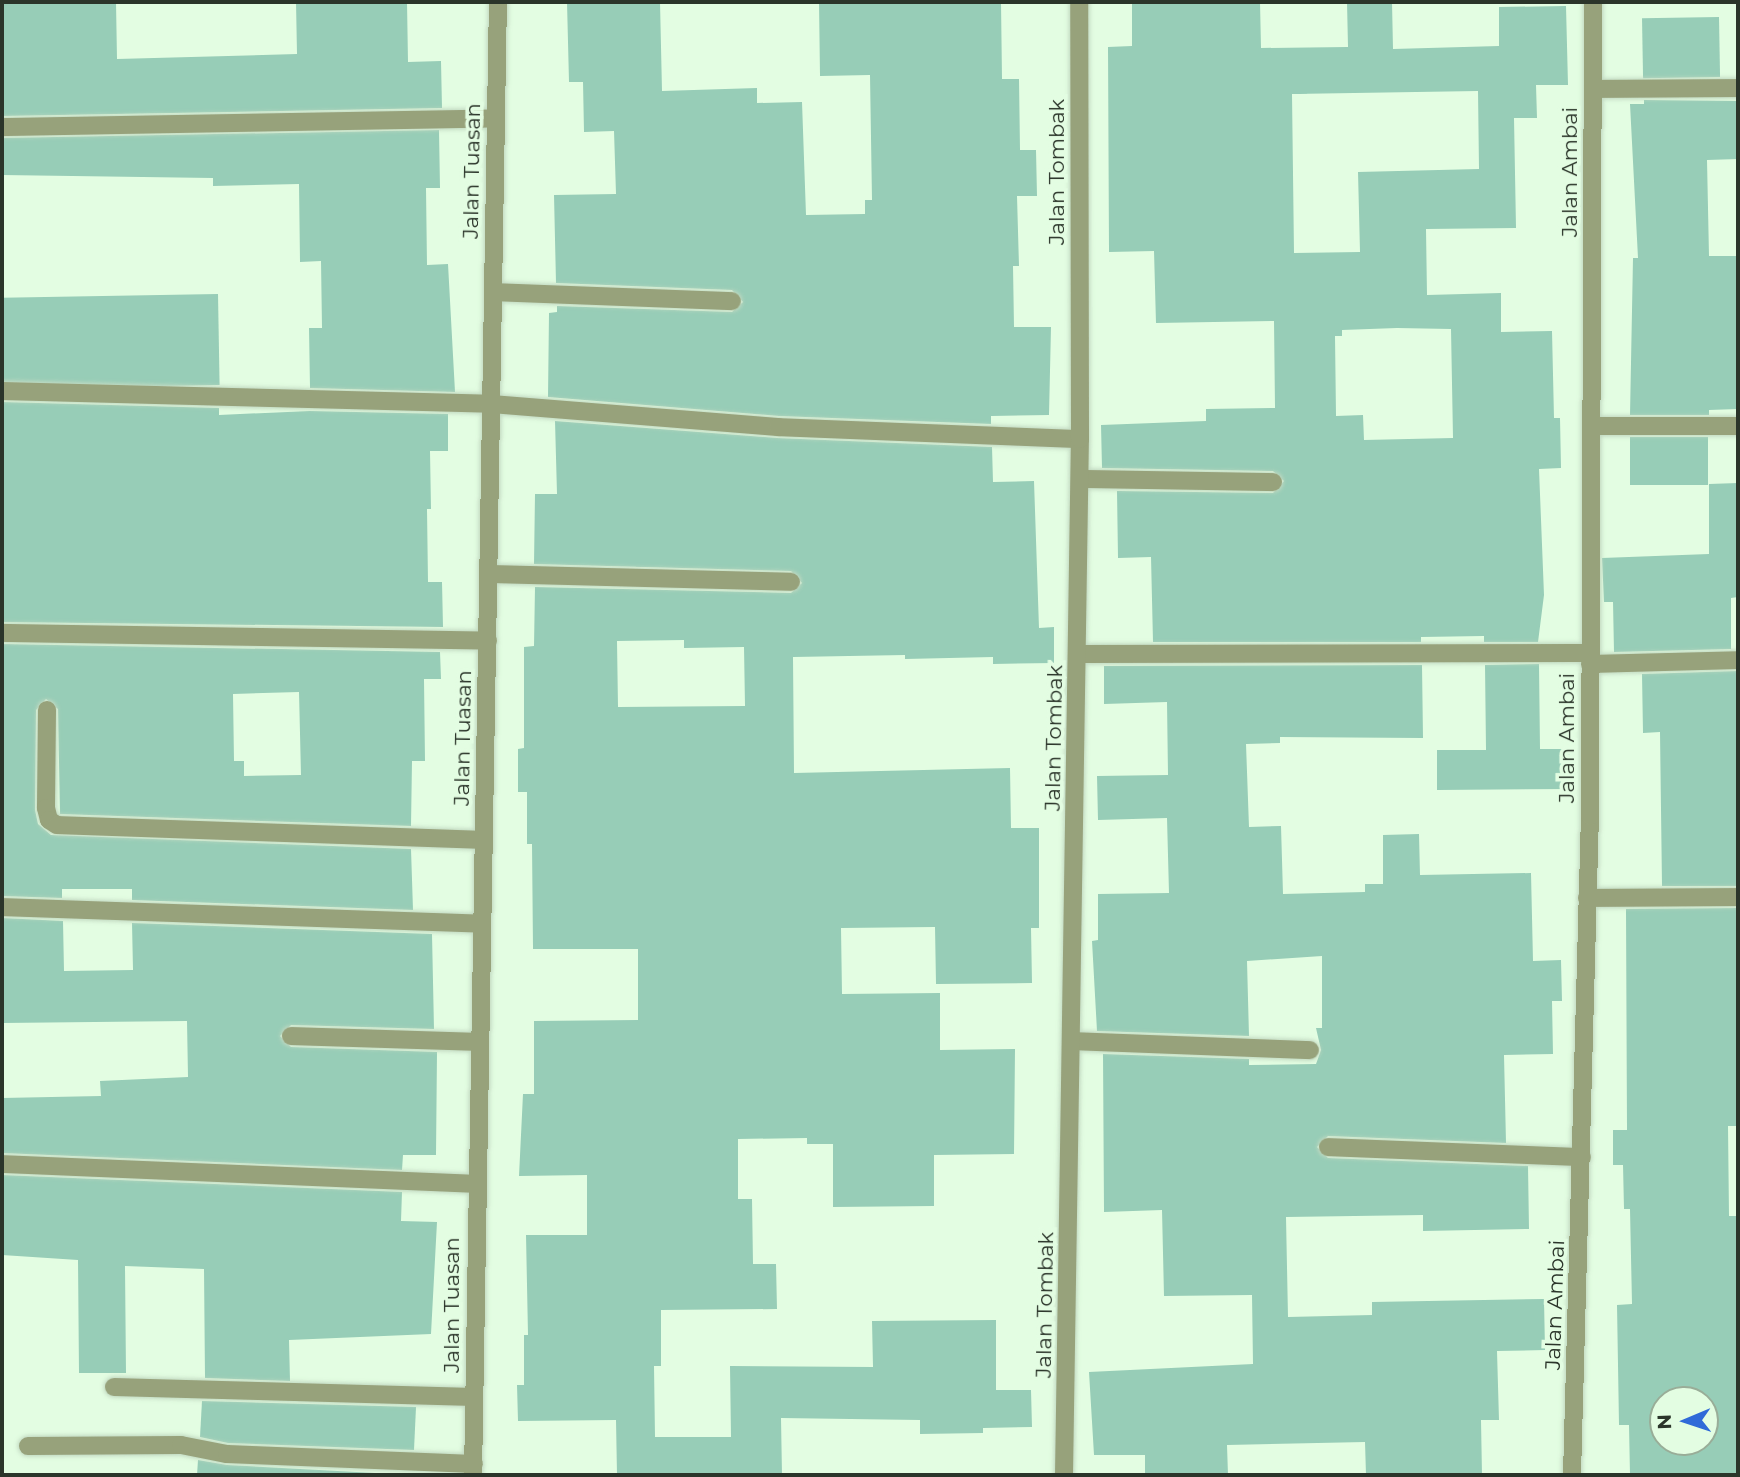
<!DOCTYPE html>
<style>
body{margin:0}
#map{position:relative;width:1740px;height:1477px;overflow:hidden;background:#e3fde2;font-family:Montserrat,sans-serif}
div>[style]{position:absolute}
.building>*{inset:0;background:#97cdb7;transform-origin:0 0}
.roads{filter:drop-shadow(0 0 2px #c2d9c1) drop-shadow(0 0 2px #c2d9c1)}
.minor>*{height:18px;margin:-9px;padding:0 9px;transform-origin:9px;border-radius:9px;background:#97a27b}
span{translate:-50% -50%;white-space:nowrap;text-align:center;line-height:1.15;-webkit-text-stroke:7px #e3fde2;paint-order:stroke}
.street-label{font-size:21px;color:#2b352a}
.frame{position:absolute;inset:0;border:4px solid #2b352a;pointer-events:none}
.north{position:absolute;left:1649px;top:1386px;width:70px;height:70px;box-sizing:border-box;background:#e3fde2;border:2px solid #99ad98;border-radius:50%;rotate:268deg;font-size:19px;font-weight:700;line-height:28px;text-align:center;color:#2b352a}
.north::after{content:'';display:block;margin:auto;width:24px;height:32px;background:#2f6ad8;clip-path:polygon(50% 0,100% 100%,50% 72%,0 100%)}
</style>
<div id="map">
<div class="building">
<i style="clip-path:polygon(2px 2px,116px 2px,117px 59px,297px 54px,296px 2px,407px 2px,408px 62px,441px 61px,442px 108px,2px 116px)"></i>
<i style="clip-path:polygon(567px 2px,660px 2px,662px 91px,757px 88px,757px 103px,802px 102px,806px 215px,865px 214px,865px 200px,872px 200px,870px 75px,820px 76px,819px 2px,1001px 2px,1002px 79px,1019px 79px,1020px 150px,1036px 150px,1037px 196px,1017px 196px,1019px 266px,1013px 266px,1014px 327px,1051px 327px,1049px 415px,991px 416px,991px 424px,779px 416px,548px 397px,549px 313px,557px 312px,557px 306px,732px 312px,743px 302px,732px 290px,556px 283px,554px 195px,616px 194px,614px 131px,584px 132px,583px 82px,569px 82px)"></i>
<i style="clip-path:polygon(evenodd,1260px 2px,1261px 48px,1348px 47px,1347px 2px,1392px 2px,1393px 49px,1499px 46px,1499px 7px,1566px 6px,1568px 85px,1536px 85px,1537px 118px,1514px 118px,1516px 228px,1426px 229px,1427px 295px,1501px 293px,1501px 332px,1552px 331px,1554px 418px,1560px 418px,1561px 468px,1539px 469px,1544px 595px,1538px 642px,1484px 642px,1484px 636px,1421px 637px,1421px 642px,1153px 642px,1151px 557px,1118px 558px,1117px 491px,1273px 493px,1284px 481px,1273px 471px,1102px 468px,1101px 425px,1206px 421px,1206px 409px,1275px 408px,1274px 321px,1156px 323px,1154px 251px,1109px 252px,1108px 47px,1132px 46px,1132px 4px,1260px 2px,1478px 91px,1479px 169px,1358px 172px,1360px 252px,1294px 253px,1292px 94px,1478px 91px,1260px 2px,1397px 328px,1451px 329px,1453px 438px,1364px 440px,1363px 415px,1336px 416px,1335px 336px,1342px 336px,1342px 330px,1397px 328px)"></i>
<i style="left:1719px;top:17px;width:60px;height:77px;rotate:89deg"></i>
<i style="clip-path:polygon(1644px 100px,1738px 101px,1738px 159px,1707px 160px,1709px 256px,1737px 256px,1738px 409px,1709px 410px,1709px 415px,1630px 415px,1633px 258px,1638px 258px,1630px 104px,1644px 104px)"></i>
<i style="clip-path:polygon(439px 130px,440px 188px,426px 188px,427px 265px,448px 264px,455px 392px,310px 388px,309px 328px,322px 328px,321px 261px,300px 262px,299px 184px,213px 186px,213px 178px,2px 175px,2px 138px)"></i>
<i style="left:218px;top:294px;width:91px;height:216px;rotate:89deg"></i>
<i style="clip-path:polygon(2px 402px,219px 408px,219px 415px,310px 411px,448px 414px,448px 451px,430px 451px,431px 509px,427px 509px,428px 582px,442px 582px,443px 627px,2px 622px)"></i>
<i style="clip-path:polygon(evenodd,555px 421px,777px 438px,992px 447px,993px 482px,1034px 481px,1039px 628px,1054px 627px,1054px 663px,993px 664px,993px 657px,905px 659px,905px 655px,793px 657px,794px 773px,1010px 768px,1011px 828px,1039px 828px,1039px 928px,1031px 928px,1032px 983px,936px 984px,935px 927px,841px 928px,842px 994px,940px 993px,940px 1050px,1015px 1049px,1014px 1154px,934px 1155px,934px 1206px,833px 1207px,833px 1144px,807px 1144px,807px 1138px,738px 1139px,738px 1199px,752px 1199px,753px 1264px,776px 1264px,777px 1309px,661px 1310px,661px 1366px,654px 1366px,655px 1437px,731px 1437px,730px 1366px,873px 1367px,872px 1321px,996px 1320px,996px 1390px,1031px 1390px,1032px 1427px,983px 1428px,983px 1433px,920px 1434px,920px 1420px,781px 1418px,782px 1475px,617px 1475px,616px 1420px,518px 1421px,517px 1385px,524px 1385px,524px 1335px,528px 1335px,526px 1235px,587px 1235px,587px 1175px,519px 1176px,523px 1094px,534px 1094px,534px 1021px,638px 1020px,638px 949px,533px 949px,532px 844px,527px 844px,527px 792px,518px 792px,518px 749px,524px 748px,524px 647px,534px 646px,535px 587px,791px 593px,802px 583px,791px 571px,534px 564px,535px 494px,557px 494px,555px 421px,684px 640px,684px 648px,744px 647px,745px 706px,618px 707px,617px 641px,684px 640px)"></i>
<i style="left:1630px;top:437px;width:78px;height:48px"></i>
<i style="clip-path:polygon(1738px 483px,1738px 597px,1731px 598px,1731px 649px,1614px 652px,1613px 602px,1604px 602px,1602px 558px,1709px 554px,1709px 484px)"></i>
<i style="clip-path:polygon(evenodd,2px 644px,440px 652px,441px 679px,424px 679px,425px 761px,412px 761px,411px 826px,60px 814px,58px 709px,46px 699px,36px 710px,35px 810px,38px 824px,51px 835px,411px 849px,413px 910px,132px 900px,132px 889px,62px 889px,62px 898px,2px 896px,2px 644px,299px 692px,301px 775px,244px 776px,244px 761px,234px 761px,233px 694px,299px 692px)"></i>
<i style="clip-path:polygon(1539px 664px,1540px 749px,1570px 749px,1570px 789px,1437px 790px,1437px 750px,1486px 750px,1485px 665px)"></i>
<i style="clip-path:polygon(1422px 665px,1423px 738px,1280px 737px,1280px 743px,1246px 744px,1249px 827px,1281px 826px,1283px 894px,1365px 892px,1365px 884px,1383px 884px,1383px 835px,1419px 834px,1420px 875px,1531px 873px,1533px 961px,1561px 960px,1562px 1001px,1552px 1001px,1553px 1054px,1504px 1055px,1506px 1143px,1328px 1136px,1317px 1147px,1328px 1158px,1528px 1166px,1529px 1229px,1423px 1231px,1423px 1215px,1286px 1217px,1288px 1317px,1372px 1315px,1372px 1302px,1544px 1299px,1545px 1350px,1497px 1351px,1499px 1420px,1481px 1420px,1482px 1475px,1366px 1475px,1365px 1442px,1227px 1445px,1228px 1475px,1145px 1475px,1145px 1455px,1094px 1455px,1089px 1372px,1253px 1364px,1252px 1295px,1164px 1296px,1162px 1210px,1104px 1212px,1103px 1054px,1249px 1059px,1249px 1065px,1316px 1064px,1321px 1050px,1316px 1028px,1322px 1028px,1322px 956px,1247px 961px,1249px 1036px,1097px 1031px,1092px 941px,1098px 940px,1098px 894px,1169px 893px,1167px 818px,1098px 820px,1097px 776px,1168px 775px,1167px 702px,1104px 704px,1104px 666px)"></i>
<i style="clip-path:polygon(1738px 671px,1738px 886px,1662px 886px,1660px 732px,1643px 733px,1642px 674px)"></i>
<i style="clip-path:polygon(evenodd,1738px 908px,1738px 1126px,1728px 1126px,1729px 1216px,1738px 1216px,1738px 1475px,1630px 1475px,1629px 1425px,1619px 1425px,1617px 1305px,1632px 1304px,1630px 1209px,1624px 1209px,1623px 1165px,1613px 1165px,1613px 1130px,1627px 1130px,1626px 909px,1738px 908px,1663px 1400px,1705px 1400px,1705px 1442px,1663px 1442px,1663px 1400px)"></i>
<i style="clip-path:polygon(2px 918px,63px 921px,64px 971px,133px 970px,132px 923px,432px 934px,434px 1029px,291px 1025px,280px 1036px,291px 1047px,437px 1052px,436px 1155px,403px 1155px,402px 1170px,2px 1153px,2px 1098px,101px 1096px,100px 1081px,188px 1077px,187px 1021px,2px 1023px)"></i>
<i style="clip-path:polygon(2px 1175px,402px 1192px,401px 1221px,437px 1222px,431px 1334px,289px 1340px,290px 1381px,205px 1378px,204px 1269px,125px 1266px,126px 1373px,79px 1373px,78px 1260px,2px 1255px)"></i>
<i style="clip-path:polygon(202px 1401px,416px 1407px,414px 1450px,228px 1443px,200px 1437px)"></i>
<i style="clip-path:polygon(198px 1460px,227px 1465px,412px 1475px,197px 1475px)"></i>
</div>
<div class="roads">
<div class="minor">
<i style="left:1593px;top:89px;width:145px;rotate:-0.4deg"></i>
<i style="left:2px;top:127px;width:493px;rotate:-1deg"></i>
<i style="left:494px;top:292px;width:238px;rotate:2.2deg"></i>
<i style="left:2px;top:391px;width:489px;rotate:1.5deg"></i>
<i style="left:491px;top:404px;width:288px;rotate:4.6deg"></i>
<i style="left:778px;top:427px;width:302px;rotate:2.3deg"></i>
<i style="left:1592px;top:426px;width:146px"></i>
<i style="left:1080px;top:479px;width:193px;rotate:0.9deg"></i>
<i style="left:490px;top:574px;width:301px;rotate:1.5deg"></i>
<i style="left:2px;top:633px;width:486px;rotate:0.9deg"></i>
<i style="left:1078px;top:654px;width:513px;rotate:-0.11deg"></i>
<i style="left:1590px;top:664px;width:148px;rotate:-1.5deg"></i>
<i style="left:47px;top:710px;width:98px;rotate:90.6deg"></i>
<i style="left:46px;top:808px;width:12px;rotate:76deg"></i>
<i style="left:49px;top:820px;width:9px;rotate:32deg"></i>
<i style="left:57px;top:825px;width:427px;rotate:2deg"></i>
<i style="left:1587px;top:898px;width:151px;rotate:-0.4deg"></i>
<i style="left:2px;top:907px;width:480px;rotate:2deg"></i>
<i style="left:291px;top:1036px;width:189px;rotate:1.8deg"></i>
<i style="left:1073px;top:1041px;width:237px;rotate:2.2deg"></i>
<i style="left:1328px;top:1147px;width:254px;rotate:2.3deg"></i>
<i style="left:2px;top:1164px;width:474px;rotate:2.4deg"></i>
<i style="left:114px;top:1387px;width:360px;rotate:1.6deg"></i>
<i style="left:28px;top:1446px;width:153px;rotate:-0.4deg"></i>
<i style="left:181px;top:1445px;width:47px;rotate:11.1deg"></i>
<i style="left:227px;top:1454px;width:247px;rotate:2.3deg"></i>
<i style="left:473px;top:1475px;width:1473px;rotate:-89.03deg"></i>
<i style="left:1064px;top:1475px;width:1036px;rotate:-89.12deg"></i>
<i style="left:1080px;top:439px;width:437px;rotate:-90.1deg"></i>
<i style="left:1572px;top:1475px;width:659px;rotate:-88.44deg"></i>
<i style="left:1590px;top:816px;width:814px;rotate:-89.79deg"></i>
</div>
</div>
<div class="street-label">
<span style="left:472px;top:171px;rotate:-89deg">Jalan Tuasan</span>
<span style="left:1057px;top:172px;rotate:-90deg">Jalan Tombak</span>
<span style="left:1570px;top:172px;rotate:-90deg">Jalan Ambai</span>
<span style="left:463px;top:738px;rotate:-89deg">Jalan Tuasan</span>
<span style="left:1054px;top:738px;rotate:-89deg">Jalan Tombak</span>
<span style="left:1567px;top:738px;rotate:-90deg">Jalan Ambai</span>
<span style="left:452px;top:1305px;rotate:-90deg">Jalan Tuasan</span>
<span style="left:1045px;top:1305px;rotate:-89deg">Jalan Tombak</span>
<span style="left:1555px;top:1305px;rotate:-88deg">Jalan Ambai</span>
</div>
<div class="frame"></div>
<div class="north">N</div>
</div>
